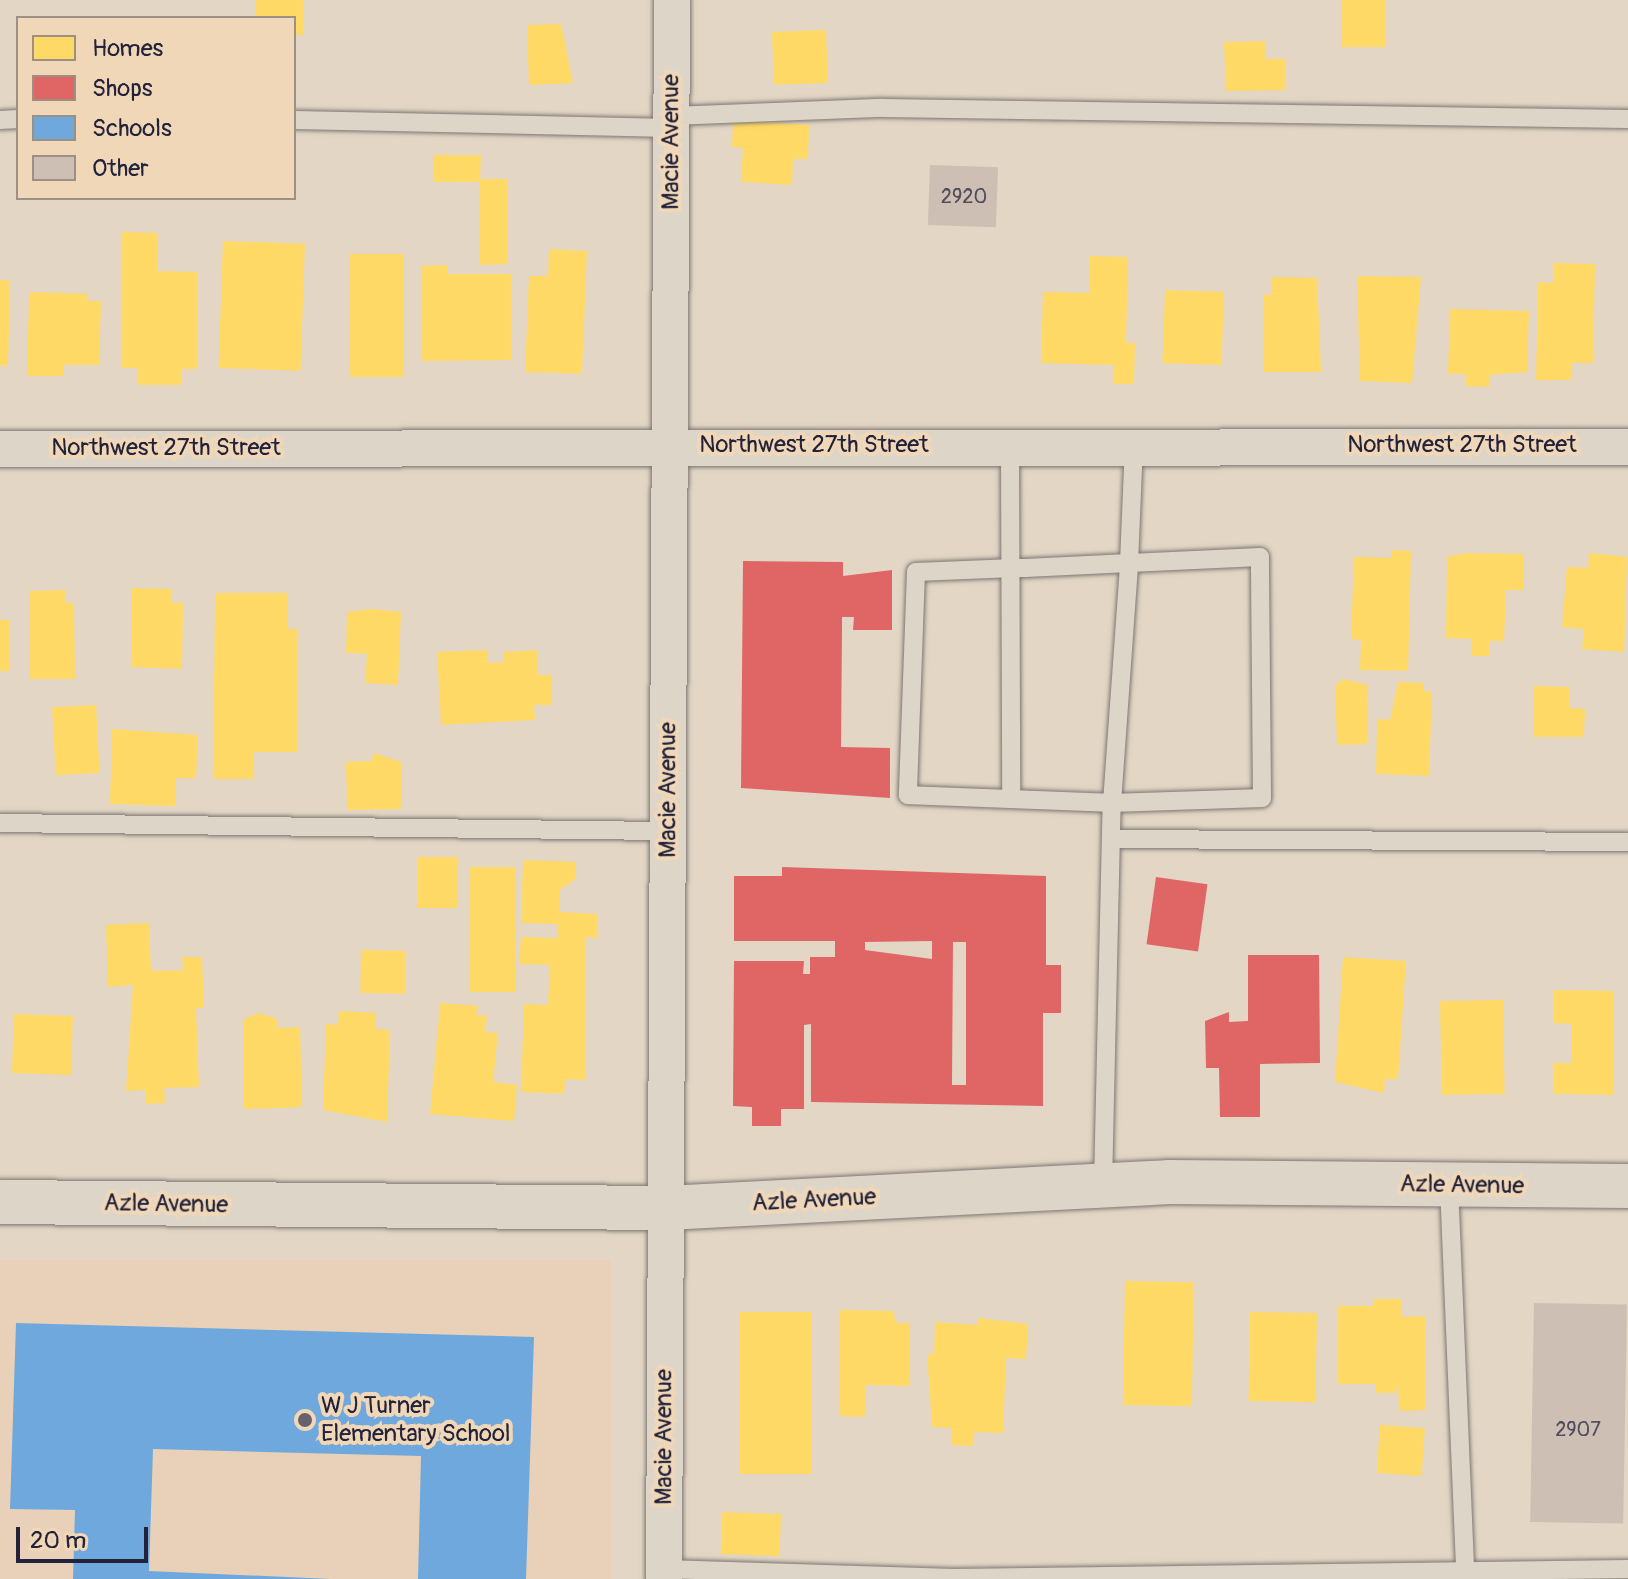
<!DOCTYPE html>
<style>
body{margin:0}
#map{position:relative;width:1628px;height:1579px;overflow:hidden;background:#e3d6c4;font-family:Pangolin,sans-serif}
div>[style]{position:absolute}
.built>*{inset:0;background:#e8d1b8;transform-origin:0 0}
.homes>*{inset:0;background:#ffd966;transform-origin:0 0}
.shops>*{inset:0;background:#e06666;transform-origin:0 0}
.schools>*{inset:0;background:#6fa8dc}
.building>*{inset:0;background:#cdbfb4;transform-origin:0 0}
.roads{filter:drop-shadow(0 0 2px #7d7774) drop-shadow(0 0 2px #7d7774)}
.service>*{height:18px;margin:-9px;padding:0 9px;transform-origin:9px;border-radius:9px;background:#ded5c9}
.minor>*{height:36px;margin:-18px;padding:0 18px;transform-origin:18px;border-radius:18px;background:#ded5c9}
.secondary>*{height:44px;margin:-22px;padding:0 22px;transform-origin:22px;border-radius:22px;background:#ded5c9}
.dots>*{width:22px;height:22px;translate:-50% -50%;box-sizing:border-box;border:4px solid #f0d7b7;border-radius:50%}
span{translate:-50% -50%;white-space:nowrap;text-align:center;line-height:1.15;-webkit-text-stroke:8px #f0d7b7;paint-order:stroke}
.number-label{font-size:20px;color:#504c5b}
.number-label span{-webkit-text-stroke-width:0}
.street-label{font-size:24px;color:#22223b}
.poi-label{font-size:24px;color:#22223b}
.left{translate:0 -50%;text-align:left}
.legend{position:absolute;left:16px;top:16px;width:280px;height:184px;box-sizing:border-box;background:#f0d7b7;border:2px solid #9e8f85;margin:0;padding:10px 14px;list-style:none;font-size:24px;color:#22223b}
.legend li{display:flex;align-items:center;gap:16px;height:40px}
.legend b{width:40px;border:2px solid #9e8f85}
.scale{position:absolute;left:16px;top:1527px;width:132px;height:36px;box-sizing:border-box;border:4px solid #22223b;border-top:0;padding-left:10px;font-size:24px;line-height:28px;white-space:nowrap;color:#22223b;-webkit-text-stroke:6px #f0d7b7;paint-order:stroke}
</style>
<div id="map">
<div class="built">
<i style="left:0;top:1260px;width:611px;height:319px"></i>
</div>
<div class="homes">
<i style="clip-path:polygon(256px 0,303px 0,303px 35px,294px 35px,294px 18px,256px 18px)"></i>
<i style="left:1341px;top:0;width:44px;height:47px"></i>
<i style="clip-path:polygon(561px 24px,573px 83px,529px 85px,527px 25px)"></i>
<i style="left:826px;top:30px;width:53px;height:54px;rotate:88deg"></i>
<i style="clip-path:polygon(1266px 41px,1266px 59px,1285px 59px,1285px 90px,1226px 91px,1224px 42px)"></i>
<i style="clip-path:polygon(733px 120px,809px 125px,808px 159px,793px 159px,792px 185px,741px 182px,743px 148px,732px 147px)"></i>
<i style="clip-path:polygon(434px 155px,481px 155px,480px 179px,508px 179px,508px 264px,480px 265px,479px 182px,434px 182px)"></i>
<i style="clip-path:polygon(121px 232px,158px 233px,158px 271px,198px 272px,198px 369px,182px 369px,182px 385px,137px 385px,137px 368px,121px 368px)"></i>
<i style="left:223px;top:241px;width:82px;height:127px;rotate:2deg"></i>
<i style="clip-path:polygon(549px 249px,587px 251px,582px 374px,525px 372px,529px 276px,548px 276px)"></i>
<i style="left:350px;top:254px;width:54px;height:123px"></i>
<i style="clip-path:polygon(1090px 256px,1128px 257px,1126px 343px,1135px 343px,1134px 384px,1113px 384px,1113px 365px,1041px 363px,1043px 292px,1090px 293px)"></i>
<i style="clip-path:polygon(1554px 263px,1595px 264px,1593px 363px,1571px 363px,1571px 380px,1536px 380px,1538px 282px,1553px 283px)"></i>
<i style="clip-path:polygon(447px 265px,447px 274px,511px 274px,511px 360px,422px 361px,421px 266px)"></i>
<i style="clip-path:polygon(1357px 276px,1421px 277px,1412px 383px,1360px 381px)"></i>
<i style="clip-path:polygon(1271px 277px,1317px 278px,1321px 372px,1263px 372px,1263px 294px,1271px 295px)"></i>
<i style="clip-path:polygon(0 280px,10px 280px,8px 366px,0 366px)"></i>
<i style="left:1165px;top:290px;width:59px;height:73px;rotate:2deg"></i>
<i style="clip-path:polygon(29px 292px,87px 294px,87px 301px,101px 301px,99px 365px,64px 365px,64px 376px,27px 376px)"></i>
<i style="clip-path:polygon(1450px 309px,1529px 311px,1527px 372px,1490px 375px,1490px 387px,1466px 386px,1466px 374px,1448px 374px)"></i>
<i style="clip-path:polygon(1392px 550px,1411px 551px,1408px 671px,1360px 670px,1361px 640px,1351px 639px,1354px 557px,1392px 558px)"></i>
<i style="clip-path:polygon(1465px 553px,1524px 554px,1523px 590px,1506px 590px,1504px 641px,1489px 641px,1489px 656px,1472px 656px,1472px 639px,1446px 638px,1447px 557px)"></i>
<i style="clip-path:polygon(1589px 553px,1627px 557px,1624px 652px,1582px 649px,1584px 629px,1562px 627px,1567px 567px,1588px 568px)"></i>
<i style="clip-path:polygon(132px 588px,171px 589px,171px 602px,183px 603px,182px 669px,131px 667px)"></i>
<i style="clip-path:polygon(65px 590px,65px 603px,74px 603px,75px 679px,29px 679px,29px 591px)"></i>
<i style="clip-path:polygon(215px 593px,288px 593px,288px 629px,297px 629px,297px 752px,253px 752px,253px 779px,213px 779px)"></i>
<i style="clip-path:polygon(372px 609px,401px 612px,398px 685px,365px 683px,367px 654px,346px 653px,347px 612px)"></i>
<i style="left:0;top:620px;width:9px;height:51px"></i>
<i style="clip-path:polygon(487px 650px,487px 663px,504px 662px,503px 652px,538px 650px,538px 675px,551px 675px,552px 705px,534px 705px,535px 720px,441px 725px,437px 652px)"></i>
<i style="clip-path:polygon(1344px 679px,1367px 685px,1368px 744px,1337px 745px,1335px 685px)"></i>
<i style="clip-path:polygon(1398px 682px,1424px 683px,1424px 691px,1432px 692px,1429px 776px,1376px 774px,1377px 719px,1390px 720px)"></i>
<i style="clip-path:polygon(1533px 686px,1569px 687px,1569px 708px,1585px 709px,1584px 737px,1533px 737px)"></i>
<i style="left:96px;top:705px;width:68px;height:44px;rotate:87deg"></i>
<i style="clip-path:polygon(112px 729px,198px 735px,196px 778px,176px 778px,175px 806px,110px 804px)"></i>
<i style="clip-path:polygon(373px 753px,402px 762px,402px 809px,347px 810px,346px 762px,372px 761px)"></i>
<i style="left:417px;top:857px;width:41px;height:51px"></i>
<i style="clip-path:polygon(523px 860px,576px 862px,575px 879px,560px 890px,559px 912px,598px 914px,597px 938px,585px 937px,586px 1080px,565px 1079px,564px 1094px,521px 1092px,524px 1004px,548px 1005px,550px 965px,519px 964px,521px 937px,557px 938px,557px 924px,521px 923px)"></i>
<i style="left:470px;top:867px;width:45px;height:125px"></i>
<i style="clip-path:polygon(149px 923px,151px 971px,183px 970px,182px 957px,202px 957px,204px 1008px,196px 1008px,199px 1087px,164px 1088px,165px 1103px,146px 1104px,146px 1090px,126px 1091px,133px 985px,108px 987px,106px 925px)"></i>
<i style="left:361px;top:950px;width:45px;height:43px;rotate:1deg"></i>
<i style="clip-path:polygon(1343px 957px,1406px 961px,1398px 1079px,1385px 1079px,1384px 1093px,1335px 1082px)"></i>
<i style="clip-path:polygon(1554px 990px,1614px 991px,1613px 1095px,1553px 1094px,1554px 1063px,1571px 1063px,1571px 1024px,1553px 1023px)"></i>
<i style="left:1503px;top:1000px;width:94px;height:63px;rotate:89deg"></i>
<i style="clip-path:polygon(440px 1003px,478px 1006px,476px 1015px,487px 1016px,485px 1032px,498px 1033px,493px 1082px,517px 1085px,514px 1121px,430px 1114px)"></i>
<i style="clip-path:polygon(339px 1011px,376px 1013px,376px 1029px,390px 1030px,387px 1122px,323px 1110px,326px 1024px,338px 1025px)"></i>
<i style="clip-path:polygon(259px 1013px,278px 1019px,278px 1028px,300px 1027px,302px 1107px,244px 1109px,244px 1019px)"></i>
<i style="left:14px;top:1014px;width:59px;height:59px;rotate:2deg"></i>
<i style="left:1125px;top:1281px;width:69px;height:124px;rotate:1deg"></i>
<i style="clip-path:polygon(1374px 1299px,1402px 1299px,1402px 1317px,1425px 1316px,1425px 1410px,1399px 1411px,1398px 1384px,1395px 1393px,1376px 1393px,1376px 1384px,1338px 1384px,1338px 1306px,1374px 1306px)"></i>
<i style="clip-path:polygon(840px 1310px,894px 1311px,895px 1323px,910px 1323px,910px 1386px,866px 1385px,866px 1417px,839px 1416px)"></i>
<i style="left:812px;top:1312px;width:162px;height:73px;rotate:90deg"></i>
<i style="left:1250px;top:1312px;width:67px;height:89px;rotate:1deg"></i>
<i style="clip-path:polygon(977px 1318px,1028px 1324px,1026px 1359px,1006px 1358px,1003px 1433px,974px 1432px,973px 1446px,951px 1445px,951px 1428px,932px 1427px,927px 1354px,934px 1354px,935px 1322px,977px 1325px)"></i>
<i style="left:1380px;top:1425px;width:45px;height:48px;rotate:4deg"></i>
<i style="left:722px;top:1512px;width:59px;height:42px;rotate:2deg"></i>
</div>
<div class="shops">
<i style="clip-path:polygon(743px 561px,843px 562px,843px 576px,892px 570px,892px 630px,853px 630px,854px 617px,842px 617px,842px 630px,841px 747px,890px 748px,890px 798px,741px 788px)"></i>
<i style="clip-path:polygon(evenodd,782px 867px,1046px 876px,1046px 965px,1061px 965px,1061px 1013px,1043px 1013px,1043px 1106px,811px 1102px,811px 1024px,804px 1025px,804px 1109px,781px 1109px,781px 1126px,752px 1126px,752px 1107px,733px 1106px,734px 961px,804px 961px,803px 974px,810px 974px,810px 957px,835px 957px,835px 941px,734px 941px,734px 876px,782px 876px,782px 867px,932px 941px,932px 959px,865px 950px,865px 942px,932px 941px,782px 867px,953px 942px,966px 942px,966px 1085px,952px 1085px,953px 942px)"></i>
<i style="left:1156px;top:877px;width:52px;height:68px;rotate:8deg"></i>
<i style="clip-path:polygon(1248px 955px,1319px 955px,1320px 1063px,1260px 1064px,1260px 1117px,1220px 1117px,1219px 1068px,1206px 1068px,1205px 1021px,1229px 1012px,1229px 1022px,1248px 1021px)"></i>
</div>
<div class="schools">
<i style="clip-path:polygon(16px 1323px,534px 1337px,526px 1579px,418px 1579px,421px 1456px,153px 1449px,149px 1571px,331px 1579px,73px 1579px,75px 1510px,10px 1509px)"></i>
</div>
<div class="building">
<i style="left:930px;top:165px;width:68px;height:60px;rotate:2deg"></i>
<i style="left:1534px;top:1303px;width:93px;height:219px;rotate:1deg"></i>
</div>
<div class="roads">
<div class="service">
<i style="left:671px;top:116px;width:212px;rotate:-2.2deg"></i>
<i style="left:883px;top:108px;width:745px;rotate:0.85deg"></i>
<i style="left:0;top:120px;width:18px;rotate:-3deg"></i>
<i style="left:294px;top:120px;width:377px;rotate:1.2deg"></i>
<i style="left:1010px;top:445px;width:354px;rotate:89.8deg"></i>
<i style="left:0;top:823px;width:668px;rotate:0.69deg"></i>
<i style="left:1111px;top:839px;width:517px;rotate:0.33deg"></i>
<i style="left:1103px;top:1185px;width:382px;rotate:-88.7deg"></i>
<i style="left:1112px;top:803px;width:150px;rotate:-1.9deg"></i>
<i style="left:1262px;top:798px;width:241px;rotate:-90.5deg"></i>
<i style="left:1260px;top:557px;width:131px;rotate:177.4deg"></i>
<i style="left:1129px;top:563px;width:104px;rotate:177.2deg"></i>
<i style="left:1025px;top:568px;width:11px;rotate:180deg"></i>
<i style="left:1014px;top:568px;width:98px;rotate:177.7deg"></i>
<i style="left:916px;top:572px;width:223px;rotate:92.1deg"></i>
<i style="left:908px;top:795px;width:204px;rotate:2.2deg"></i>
<i style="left:1112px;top:803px;width:241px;rotate:-85.9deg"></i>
<i style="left:1129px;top:563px;width:119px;rotate:-87.6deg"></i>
<i style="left:1449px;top:1185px;width:385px;rotate:87.6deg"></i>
<i style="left:664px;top:1569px;width:290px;rotate:1.8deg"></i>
<i style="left:954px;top:1578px;width:674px;rotate:-0.77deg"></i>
</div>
<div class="minor">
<i style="left:0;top:449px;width:1628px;rotate:-0.07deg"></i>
<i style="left:664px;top:1579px;width:1579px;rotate:-89.71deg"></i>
</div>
<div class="secondary">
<i style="left:0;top:1202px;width:666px;rotate:0.52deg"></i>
<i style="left:666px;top:1208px;width:505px;rotate:-2.95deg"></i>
<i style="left:1170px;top:1182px;width:458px;rotate:0.5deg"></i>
</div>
</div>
<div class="dots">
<i style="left:305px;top:1420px;background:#66616b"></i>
</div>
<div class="number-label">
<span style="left:964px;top:196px">2920</span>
<span style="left:1578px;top:1429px">2907</span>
</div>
<div class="street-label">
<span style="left:671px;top:142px;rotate:-90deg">Macie Avenue</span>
<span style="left:814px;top:445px">Northwest 27th Street</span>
<span style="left:1462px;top:445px">Northwest 27th Street</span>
<span style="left:166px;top:448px">Northwest 27th Street</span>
<span style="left:668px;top:790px;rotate:-90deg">Macie Avenue</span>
<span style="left:1462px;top:1185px;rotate:1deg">Azle Avenue</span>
<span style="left:814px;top:1200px;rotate:-3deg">Azle Avenue</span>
<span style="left:166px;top:1204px;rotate:1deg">Azle Avenue</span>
<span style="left:664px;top:1437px;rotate:-90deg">Macie Avenue</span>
</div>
<div class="poi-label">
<span class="left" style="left:321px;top:1420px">W J Turner<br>Elementary School</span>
</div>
<ul class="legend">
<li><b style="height:22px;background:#ffd966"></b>Homes</li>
<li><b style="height:22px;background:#e06666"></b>Shops</li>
<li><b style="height:22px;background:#6fa8dc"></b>Schools</li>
<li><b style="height:22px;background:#cdbfb4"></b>Other</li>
</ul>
<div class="scale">20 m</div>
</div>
